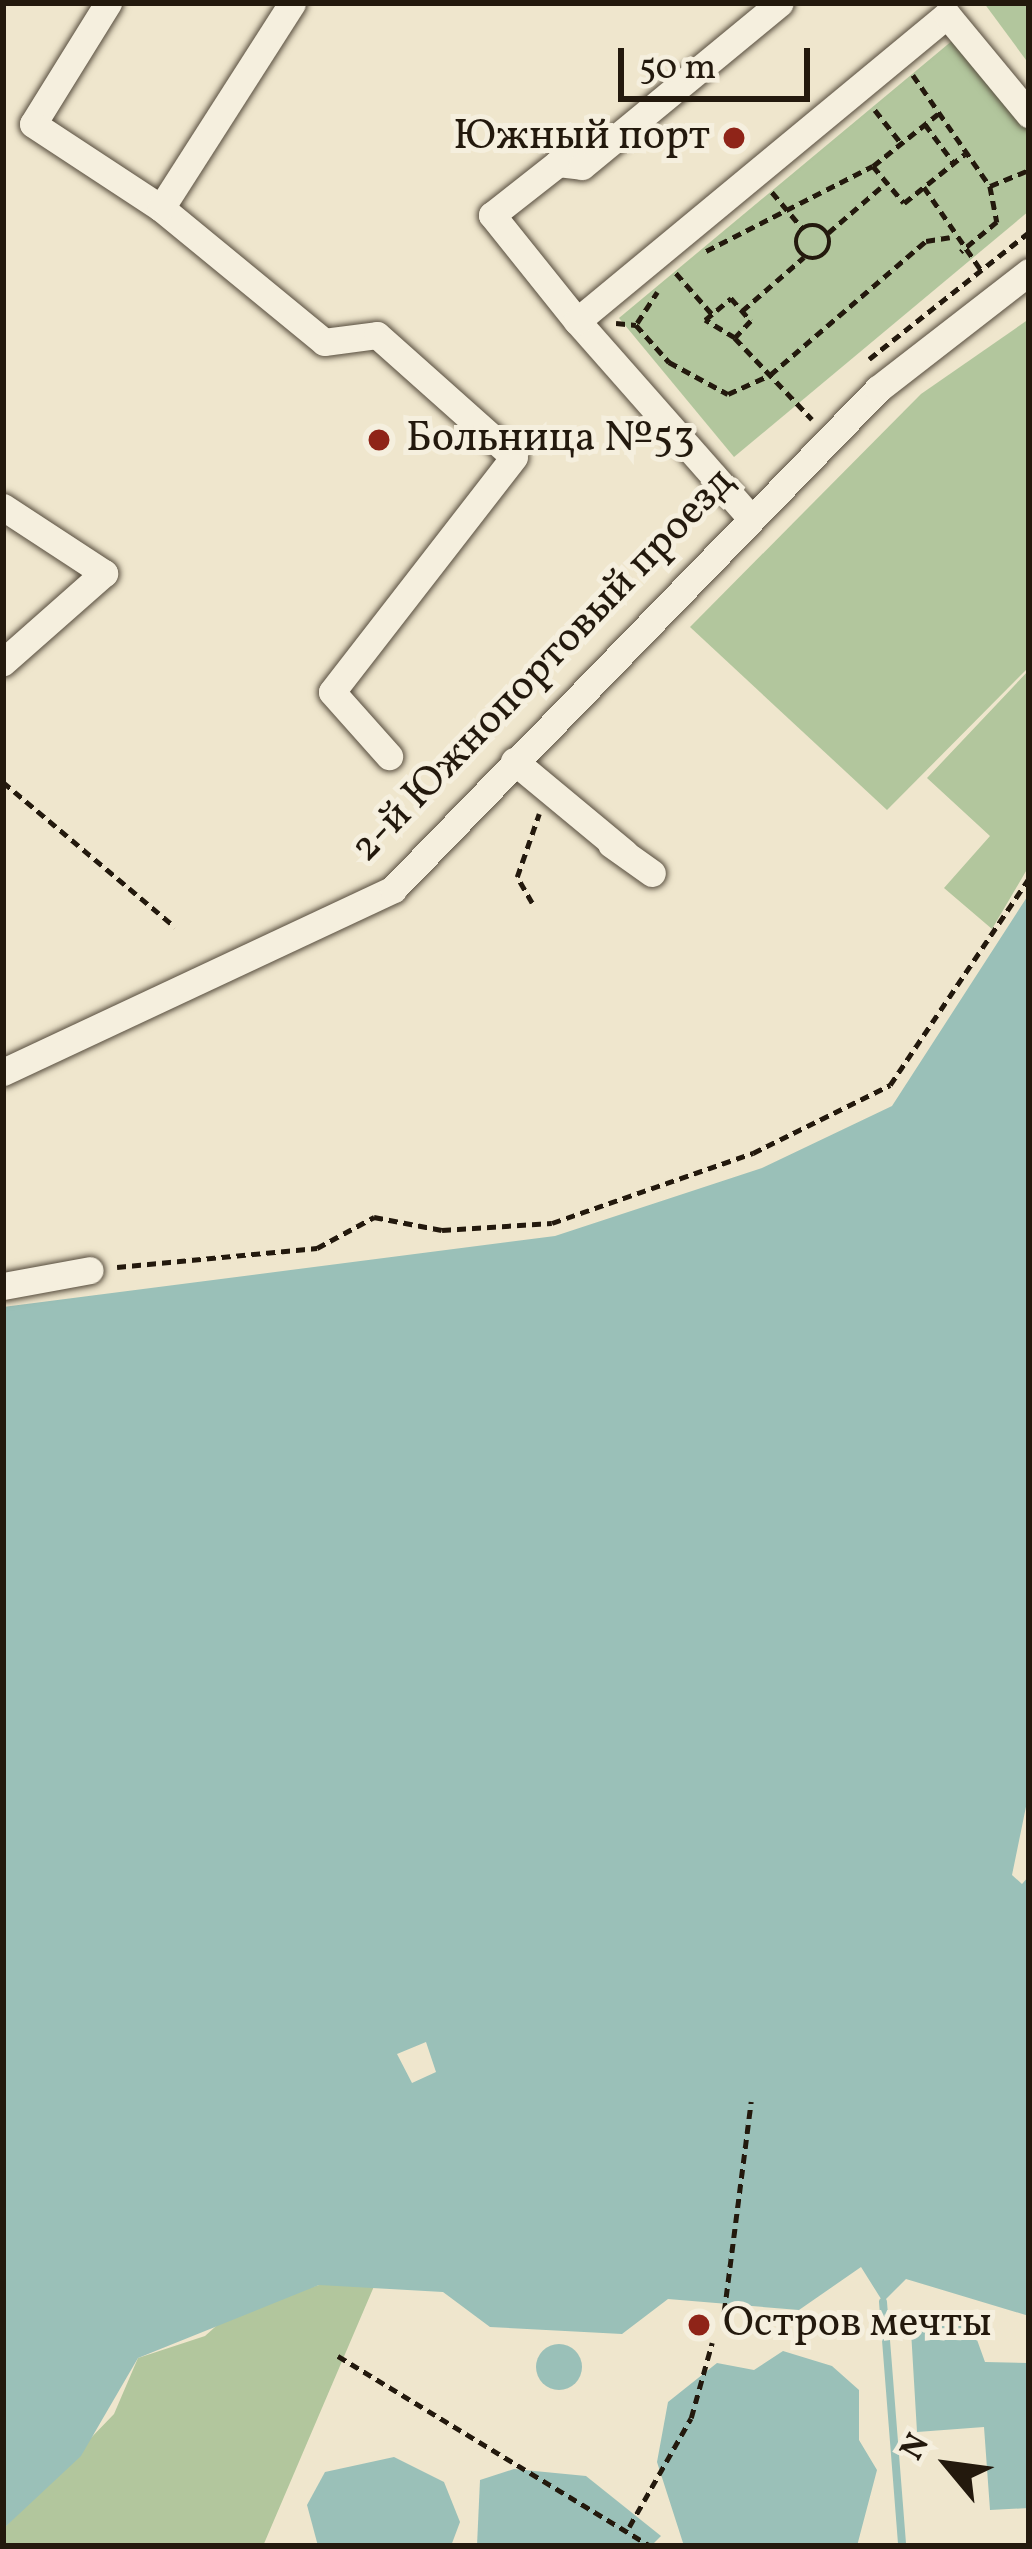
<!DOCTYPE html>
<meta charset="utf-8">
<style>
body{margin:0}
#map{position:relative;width:1032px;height:2549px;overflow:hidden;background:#efe6cd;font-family:Vollkorn,serif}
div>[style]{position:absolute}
.green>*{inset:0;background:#b2c69d}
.water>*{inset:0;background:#9ac0b8}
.round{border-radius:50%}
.stream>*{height:8px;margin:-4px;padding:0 4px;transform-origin:4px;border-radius:4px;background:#9ac0b8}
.path>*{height:4.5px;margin-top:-2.25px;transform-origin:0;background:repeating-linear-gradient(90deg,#23190d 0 9px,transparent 0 15px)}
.path>.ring{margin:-2.25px;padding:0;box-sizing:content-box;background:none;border:4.5px solid #23190d;border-radius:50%}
.roads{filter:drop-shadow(0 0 3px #564c3d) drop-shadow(0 0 3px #564c3d)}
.minor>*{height:27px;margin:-13.5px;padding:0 13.5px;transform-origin:13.5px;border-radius:13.5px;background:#f5efde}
.dots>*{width:33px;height:33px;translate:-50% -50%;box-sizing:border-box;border:6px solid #f5efde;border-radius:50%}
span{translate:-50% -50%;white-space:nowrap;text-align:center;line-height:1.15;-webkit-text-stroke:10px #f5efde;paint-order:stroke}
.poi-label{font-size:42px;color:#23190d}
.right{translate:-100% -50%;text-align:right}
.left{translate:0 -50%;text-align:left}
.street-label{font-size:42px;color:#23190d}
.frame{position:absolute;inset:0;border:6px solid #23190d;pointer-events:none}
.north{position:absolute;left:888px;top:2405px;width:120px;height:120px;-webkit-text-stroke:9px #f5efde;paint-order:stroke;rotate:299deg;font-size:33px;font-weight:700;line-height:48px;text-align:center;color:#23190d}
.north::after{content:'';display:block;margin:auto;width:42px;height:54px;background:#23190d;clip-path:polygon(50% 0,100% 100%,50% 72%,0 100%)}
.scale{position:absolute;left:618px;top:48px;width:192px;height:54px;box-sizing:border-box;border:6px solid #23190d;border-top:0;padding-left:15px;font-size:36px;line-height:42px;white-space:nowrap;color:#23190d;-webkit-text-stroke:9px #f5efde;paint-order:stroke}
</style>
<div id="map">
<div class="green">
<i style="clip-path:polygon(984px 3px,1029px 3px,1029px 64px)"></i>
<i style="clip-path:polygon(953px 40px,1029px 131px,1029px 211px,734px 457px,619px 318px)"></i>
<i style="clip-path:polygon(1029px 319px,1029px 667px,887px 810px,690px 627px,921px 394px)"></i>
<i style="clip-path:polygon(1029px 670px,1029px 866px,992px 929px,944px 888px,990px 836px,927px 778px)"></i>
<i style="clip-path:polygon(375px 2284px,263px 2546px,3px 2546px,3px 2529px,114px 2414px,138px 2358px,205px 2336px,233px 2311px,319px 2285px)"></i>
</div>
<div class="water">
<i style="clip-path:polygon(evenodd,1029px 894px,1029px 1792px,1012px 1875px,1022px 1884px,1029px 1876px,1029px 2316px,906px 2279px,883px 2302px,861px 2267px,799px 2310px,668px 2299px,622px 2334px,490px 2327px,443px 2292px,319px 2285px,138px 2358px,81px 2456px,3px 2529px,3px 1307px,555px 1236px,762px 1168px,892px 1106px,1029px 894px,426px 2042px,436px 2072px,412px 2083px,397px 2054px,426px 2042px)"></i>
<i style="clip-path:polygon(967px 2312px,985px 2362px,1029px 2363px,1029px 2508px,990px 2510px,984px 2427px,917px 2432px,910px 2314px)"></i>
<i class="round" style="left:536px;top:2344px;width:46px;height:46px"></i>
<i style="clip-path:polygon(783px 2351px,832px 2366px,859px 2390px,859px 2440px,877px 2470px,857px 2546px,684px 2546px,657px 2462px,668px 2402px,717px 2363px,754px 2370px)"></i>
<i style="clip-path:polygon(394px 2457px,444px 2482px,460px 2522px,451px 2546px,318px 2546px,307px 2505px,325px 2472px)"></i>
<i style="clip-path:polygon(514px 2469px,586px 2476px,661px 2536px,651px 2546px,477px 2546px,480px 2480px)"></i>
</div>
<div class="stream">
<i style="left:883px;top:2302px;width:245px;rotate:85.5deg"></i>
</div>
<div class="path">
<i style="left:913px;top:75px;width:135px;rotate:55.3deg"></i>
<i style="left:990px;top:186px;width:37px;rotate:79deg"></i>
<i style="left:997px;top:222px;width:47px;rotate:140.2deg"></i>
<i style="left:875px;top:110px;width:42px;rotate:51.8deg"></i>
<i style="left:925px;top:124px;width:49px;rotate:53.4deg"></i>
<i style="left:873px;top:166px;width:48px;rotate:50deg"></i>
<i style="left:904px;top:203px;width:78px;rotate:-38.8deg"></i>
<i style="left:990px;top:186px;width:42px;rotate:-22.3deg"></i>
<i style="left:924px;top:187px;width:101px;rotate:55.5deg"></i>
<i style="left:772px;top:192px;width:48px;rotate:50deg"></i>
<i class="ring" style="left:796px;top:225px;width:29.5px;height:29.5px"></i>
<i style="left:828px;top:233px;width:78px;rotate:-40.8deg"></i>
<i style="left:706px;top:251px;width:187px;rotate:-27deg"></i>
<i style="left:873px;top:166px;width:83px;rotate:-38.7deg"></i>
<i style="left:676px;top:273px;width:55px;rotate:48.7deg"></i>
<i style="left:742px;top:311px;width:82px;rotate:-41.1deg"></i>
<i style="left:616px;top:323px;width:20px;rotate:6deg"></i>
<i style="left:636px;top:325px;width:50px;rotate:48.3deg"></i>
<i style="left:669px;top:362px;width:67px;rotate:28.5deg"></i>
<i style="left:728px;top:394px;width:46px;rotate:-24.3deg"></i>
<i style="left:770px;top:375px;width:206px;rotate:-40.7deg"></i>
<i style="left:926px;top:241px;width:24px;rotate:-9deg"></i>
<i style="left:637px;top:323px;width:37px;rotate:-57deg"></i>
<i style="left:735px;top:338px;width:35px;rotate:-149deg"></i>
<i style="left:705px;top:320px;width:34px;rotate:-40deg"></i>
<i style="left:731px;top:298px;width:30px;rotate:49deg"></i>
<i style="left:751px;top:321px;width:23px;rotate:133deg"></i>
<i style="left:735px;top:338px;width:112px;rotate:46.5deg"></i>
<i style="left:869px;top:359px;width:204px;rotate:-38.4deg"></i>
<i style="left:3px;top:782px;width:225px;rotate:40.1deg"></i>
<i style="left:532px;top:903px;width:30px;rotate:-120deg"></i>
<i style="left:517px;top:877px;width:67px;rotate:-70.8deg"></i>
<i style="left:117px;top:1267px;width:201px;rotate:-5.4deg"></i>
<i style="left:317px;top:1248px;width:65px;rotate:-28.5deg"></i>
<i style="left:374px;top:1217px;width:69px;rotate:10.8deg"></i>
<i style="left:442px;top:1230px;width:110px;rotate:-3.6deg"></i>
<i style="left:552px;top:1223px;width:213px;rotate:-19.2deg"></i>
<i style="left:753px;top:1153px;width:153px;rotate:-26.4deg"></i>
<i style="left:890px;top:1085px;width:249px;rotate:-56.1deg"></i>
<i style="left:724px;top:2312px;width:212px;rotate:-82.7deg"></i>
<i style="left:338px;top:2356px;width:365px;rotate:31.3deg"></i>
<i style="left:629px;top:2527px;width:125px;rotate:-60.4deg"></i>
<i style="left:691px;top:2418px;width:78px;rotate:-74.4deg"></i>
</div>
<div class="roads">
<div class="minor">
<i style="left:108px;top:3px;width:142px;rotate:121.8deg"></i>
<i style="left:33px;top:124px;width:153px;rotate:33.3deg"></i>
<i style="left:161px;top:208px;width:211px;rotate:39.4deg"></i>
<i style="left:324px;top:342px;width:53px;rotate:-7.5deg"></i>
<i style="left:377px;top:335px;width:183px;rotate:41.7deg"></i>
<i style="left:514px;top:457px;width:297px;rotate:127.8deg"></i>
<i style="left:332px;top:692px;width:86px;rotate:48.3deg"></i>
<i style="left:161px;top:208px;width:243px;rotate:-57.4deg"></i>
<i style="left:577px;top:321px;width:136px;rotate:-128.7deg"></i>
<i style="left:492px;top:215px;width:84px;rotate:-38.2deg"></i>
<i style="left:558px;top:163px;width:24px;rotate:7deg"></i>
<i style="left:582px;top:166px;width:256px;rotate:-39.5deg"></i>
<i style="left:3px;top:507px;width:121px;rotate:33.2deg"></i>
<i style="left:104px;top:573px;width:135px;rotate:138.6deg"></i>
<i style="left:749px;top:516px;width:260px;rotate:-131.4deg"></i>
<i style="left:577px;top:321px;width:480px;rotate:-39.6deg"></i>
<i style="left:947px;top:15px;width:129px;rotate:50.4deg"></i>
<i style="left:514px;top:761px;width:144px;rotate:39.7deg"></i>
<i style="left:611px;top:844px;width:50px;rotate:35.3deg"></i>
<i style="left:3px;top:1072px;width:431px;rotate:-25.1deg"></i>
<i style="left:393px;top:889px;width:697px;rotate:-45.87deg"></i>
<i style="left:878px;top:389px;width:191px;rotate:-37.8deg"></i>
<i style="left:3px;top:1286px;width:88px;rotate:-10.4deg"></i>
</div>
</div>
<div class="dots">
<i style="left:734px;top:138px;background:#8f2418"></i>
<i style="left:379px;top:440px;background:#8f2418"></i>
<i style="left:699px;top:2325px;background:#8f2418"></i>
</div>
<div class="poi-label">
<span class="right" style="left:710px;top:138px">Южный порт</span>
<span class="left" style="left:406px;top:440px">Больница №53</span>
<span class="left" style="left:723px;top:2325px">Остров мечты</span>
</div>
<div class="street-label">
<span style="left:544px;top:666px;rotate:-46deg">2-й Южнопортовый проезд</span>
</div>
<div class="frame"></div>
<div class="north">N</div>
<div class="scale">50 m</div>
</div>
